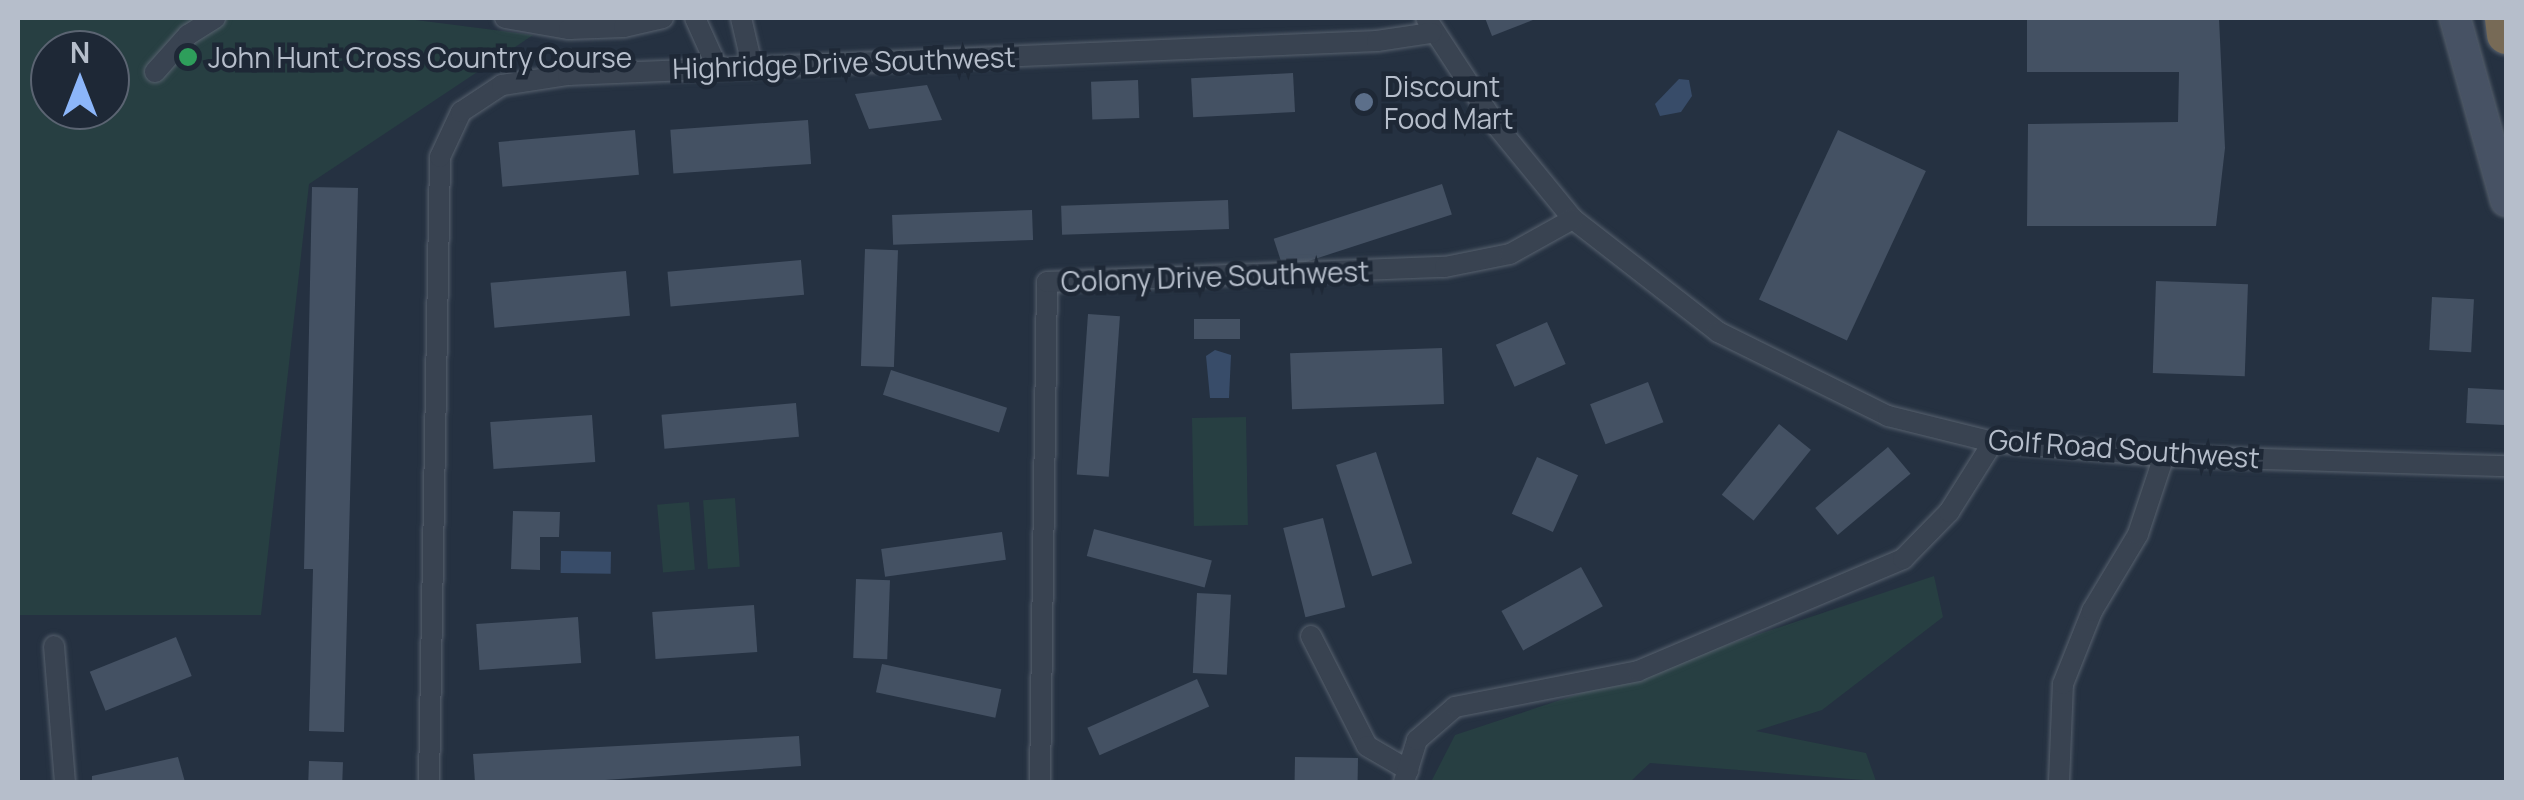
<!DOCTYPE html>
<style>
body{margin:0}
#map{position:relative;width:2524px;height:800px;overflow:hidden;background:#253141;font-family:Manrope,sans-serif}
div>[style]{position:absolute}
.green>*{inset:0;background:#273f42;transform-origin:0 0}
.water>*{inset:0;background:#384c69;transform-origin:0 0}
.building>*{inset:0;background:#445163;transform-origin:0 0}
.roads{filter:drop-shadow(0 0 2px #57616e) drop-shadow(0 0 2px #57616e)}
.minor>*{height:20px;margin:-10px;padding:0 10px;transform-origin:10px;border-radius:10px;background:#394351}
.secondary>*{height:30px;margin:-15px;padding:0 15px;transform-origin:15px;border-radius:15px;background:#475264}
.motorway>*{height:38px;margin:-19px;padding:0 19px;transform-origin:19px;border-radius:19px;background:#776a56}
.dots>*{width:28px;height:28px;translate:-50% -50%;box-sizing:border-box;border:5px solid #1e2836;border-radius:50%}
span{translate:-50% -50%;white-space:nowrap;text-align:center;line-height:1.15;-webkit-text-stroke:9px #1e2836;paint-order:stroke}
.poi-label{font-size:28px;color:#b6becb}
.left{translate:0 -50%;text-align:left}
.street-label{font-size:28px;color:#b6becb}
.frame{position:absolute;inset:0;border:20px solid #b6becb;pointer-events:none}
.north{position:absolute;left:30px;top:30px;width:100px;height:100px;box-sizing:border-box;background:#1e2836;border:2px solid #5b6472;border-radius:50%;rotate:0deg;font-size:28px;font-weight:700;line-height:40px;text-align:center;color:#b6becb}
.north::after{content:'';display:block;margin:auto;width:35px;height:45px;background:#8cb6fa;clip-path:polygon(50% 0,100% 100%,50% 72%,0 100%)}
</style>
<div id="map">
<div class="green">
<i style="clip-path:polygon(evenodd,18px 18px,400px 18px,533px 35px,309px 184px,261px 615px,18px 615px,18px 18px,50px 50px,110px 50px,110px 110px,50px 110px,50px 50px)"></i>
<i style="left:1246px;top:417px;width:108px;height:54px;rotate:89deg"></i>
<i style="left:735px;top:498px;width:69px;height:32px;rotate:86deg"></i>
<i style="left:689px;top:502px;width:68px;height:32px;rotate:85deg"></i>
<i style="clip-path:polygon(1934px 576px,1943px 617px,1822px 710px,1756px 731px,1866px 753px,1876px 781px,1650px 763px,1630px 782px,1431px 782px,1455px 735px)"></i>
</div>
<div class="water">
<i style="clip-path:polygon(1679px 79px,1689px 80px,1692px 96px,1681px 112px,1660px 116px,1655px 104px)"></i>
<i style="clip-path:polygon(1215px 350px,1231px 355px,1229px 398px,1210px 398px,1206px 356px)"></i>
<i style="left:561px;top:551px;width:50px;height:22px;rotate:1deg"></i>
</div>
<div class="building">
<i style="clip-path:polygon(1485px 18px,1538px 18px,1492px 36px)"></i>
<i style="clip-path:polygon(2027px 18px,2219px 18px,2225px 148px,2216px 226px,2027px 226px,2028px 124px,2178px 122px,2179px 72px,2027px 72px)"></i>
<i style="left:1293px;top:73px;width:39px;height:102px;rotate:87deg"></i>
<i style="left:1138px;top:80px;width:38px;height:47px;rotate:88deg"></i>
<i style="clip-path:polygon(927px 85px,942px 120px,869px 129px,855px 94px)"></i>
<i style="left:808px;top:120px;width:44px;height:138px;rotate:86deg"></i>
<i style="left:635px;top:130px;width:45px;height:137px;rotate:85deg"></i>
<i style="left:1838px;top:130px;width:97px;height:187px;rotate:25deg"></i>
<i style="left:1442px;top:184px;width:32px;height:177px;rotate:72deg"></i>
<i style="clip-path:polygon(312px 187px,358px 188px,344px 732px,309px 731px,313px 569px,304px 569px)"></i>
<i style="left:1228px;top:200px;width:29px;height:167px;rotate:88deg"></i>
<i style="left:1032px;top:210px;width:30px;height:140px;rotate:88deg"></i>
<i style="left:865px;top:249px;width:33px;height:117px;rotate:2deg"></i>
<i style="left:801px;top:260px;width:35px;height:134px;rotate:85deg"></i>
<i style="left:626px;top:271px;width:45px;height:136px;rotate:85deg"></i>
<i style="left:2156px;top:281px;width:92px;height:92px;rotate:2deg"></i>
<i style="left:2432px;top:297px;width:42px;height:53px;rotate:3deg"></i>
<i style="left:1088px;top:314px;width:32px;height:161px;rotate:4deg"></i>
<i style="left:1240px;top:319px;width:20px;height:46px;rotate:90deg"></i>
<i style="left:1547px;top:322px;width:46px;height:56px;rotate:66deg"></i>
<i style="left:1442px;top:348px;width:56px;height:152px;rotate:88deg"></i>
<i style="left:891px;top:370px;width:122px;height:26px;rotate:18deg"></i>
<i style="left:1648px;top:382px;width:43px;height:62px;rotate:69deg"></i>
<i style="left:2468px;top:388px;width:38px;height:35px;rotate:3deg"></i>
<i style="left:796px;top:403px;width:34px;height:135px;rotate:85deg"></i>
<i style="left:592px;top:415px;width:47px;height:102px;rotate:86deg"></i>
<i style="left:1779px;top:424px;width:41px;height:91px;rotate:39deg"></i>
<i style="left:1888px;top:447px;width:35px;height:95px;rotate:50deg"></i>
<i style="left:1376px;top:452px;width:117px;height:42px;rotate:72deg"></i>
<i style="left:1537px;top:457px;width:45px;height:62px;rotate:24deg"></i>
<i style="clip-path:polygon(513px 511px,560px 512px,559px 537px,540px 537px,540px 570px,511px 569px)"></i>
<i style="left:1323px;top:518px;width:92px;height:41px;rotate:76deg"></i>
<i style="left:1094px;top:529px;width:122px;height:28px;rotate:15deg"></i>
<i style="left:1002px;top:532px;width:28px;height:122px;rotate:82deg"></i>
<i style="left:1581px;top:567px;width:45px;height:91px;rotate:61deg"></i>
<i style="left:856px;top:579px;width:34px;height:79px;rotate:2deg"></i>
<i style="left:1197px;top:593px;width:34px;height:80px;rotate:3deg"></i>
<i style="left:754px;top:605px;width:47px;height:102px;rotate:86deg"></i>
<i style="left:578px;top:617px;width:46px;height:102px;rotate:86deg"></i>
<i style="left:176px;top:637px;width:42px;height:93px;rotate:68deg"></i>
<i style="left:882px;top:664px;width:122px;height:29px;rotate:12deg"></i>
<i style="left:1197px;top:679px;width:30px;height:120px;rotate:66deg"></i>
<i style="clip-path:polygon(799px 736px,801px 766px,577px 782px,475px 782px,473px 754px)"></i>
<i style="clip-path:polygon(178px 757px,185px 782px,92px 782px,92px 776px)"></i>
<i style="left:1295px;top:757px;width:63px;height:25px;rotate:1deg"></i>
<i style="left:309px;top:761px;width:34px;height:21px;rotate:2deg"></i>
</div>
<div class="roads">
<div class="minor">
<i style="left:505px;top:18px;width:65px;rotate:9.8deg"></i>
<i style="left:569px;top:29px;width:55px;rotate:-2.1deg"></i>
<i style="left:624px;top:27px;width:40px;rotate:-13deg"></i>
<i style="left:695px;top:18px;width:54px;rotate:65.8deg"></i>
<i style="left:741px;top:18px;width:48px;rotate:76.8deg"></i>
<i style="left:1426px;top:18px;width:128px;rotate:56.8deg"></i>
<i style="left:1496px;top:125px;width:122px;rotate:50.7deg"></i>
<i style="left:1573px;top:219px;width:184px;rotate:37.9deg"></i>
<i style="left:1718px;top:332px;width:190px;rotate:26.3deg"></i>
<i style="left:1888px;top:416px;width:108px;rotate:13.9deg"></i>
<i style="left:1993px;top:442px;width:172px;rotate:4.7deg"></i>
<i style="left:2164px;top:456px;width:342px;rotate:1.7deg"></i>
<i style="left:155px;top:72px;width:50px;rotate:-48.3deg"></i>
<i style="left:188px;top:35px;width:32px;rotate:-32deg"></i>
<i style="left:1311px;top:636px;width:123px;rotate:63deg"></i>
<i style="left:1367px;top:746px;width:48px;rotate:30.3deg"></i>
<i style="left:54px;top:646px;width:136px;rotate:85.4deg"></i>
<i style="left:429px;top:782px;width:625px;rotate:-88.99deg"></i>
<i style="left:440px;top:157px;width:50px;rotate:-65deg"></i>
<i style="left:461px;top:112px;width:49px;rotate:-33.4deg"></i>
<i style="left:502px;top:85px;width:67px;rotate:-8.6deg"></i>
<i style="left:568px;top:75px;width:810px;rotate:-2.41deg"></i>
<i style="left:1377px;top:41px;width:55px;rotate:-8.4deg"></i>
<i style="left:1040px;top:782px;width:500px;rotate:-89.2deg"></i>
<i style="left:1047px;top:282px;width:398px;rotate:-2.2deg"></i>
<i style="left:1445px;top:267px;width:66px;rotate:-11.3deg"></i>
<i style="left:1510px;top:254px;width:72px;rotate:-29.1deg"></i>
<i style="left:1404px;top:782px;width:44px;rotate:-72.8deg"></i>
<i style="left:1417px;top:740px;width:50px;rotate:-41deg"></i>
<i style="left:1455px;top:707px;width:187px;rotate:-11.1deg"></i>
<i style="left:1638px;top:671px;width:288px;rotate:-22.9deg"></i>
<i style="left:1903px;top:559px;width:66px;rotate:-45.6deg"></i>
<i style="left:1949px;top:512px;width:83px;rotate:-57.8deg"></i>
<i style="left:2059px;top:782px;width:98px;rotate:-87.7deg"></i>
<i style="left:2063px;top:684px;width:79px;rotate:-68.3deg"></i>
<i style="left:2092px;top:611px;width:90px;rotate:-59.1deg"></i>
<i style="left:2138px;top:534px;width:82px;rotate:-71.6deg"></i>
</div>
<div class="secondary">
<i style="left:2455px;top:18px;width:190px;rotate:74.4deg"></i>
</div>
<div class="motorway">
<i style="left:2504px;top:18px;width:17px;rotate:83deg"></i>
</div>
</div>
<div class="dots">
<i style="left:188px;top:57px;background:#2e9e5b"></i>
<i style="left:1364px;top:102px;background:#5c6f8a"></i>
</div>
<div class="poi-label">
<span class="left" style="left:208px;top:57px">John Hunt Cross Country Course</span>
<span class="left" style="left:1384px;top:102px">Discount<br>Food Mart</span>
</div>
<div class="street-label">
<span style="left:844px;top:62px;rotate:-2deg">Highridge Drive Southwest</span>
<span style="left:1215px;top:276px;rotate:-2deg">Colony Drive Southwest</span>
<span style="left:2124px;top:448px;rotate:4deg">Golf Road Southwest</span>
</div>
<div class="frame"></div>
<div class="north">N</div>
</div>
